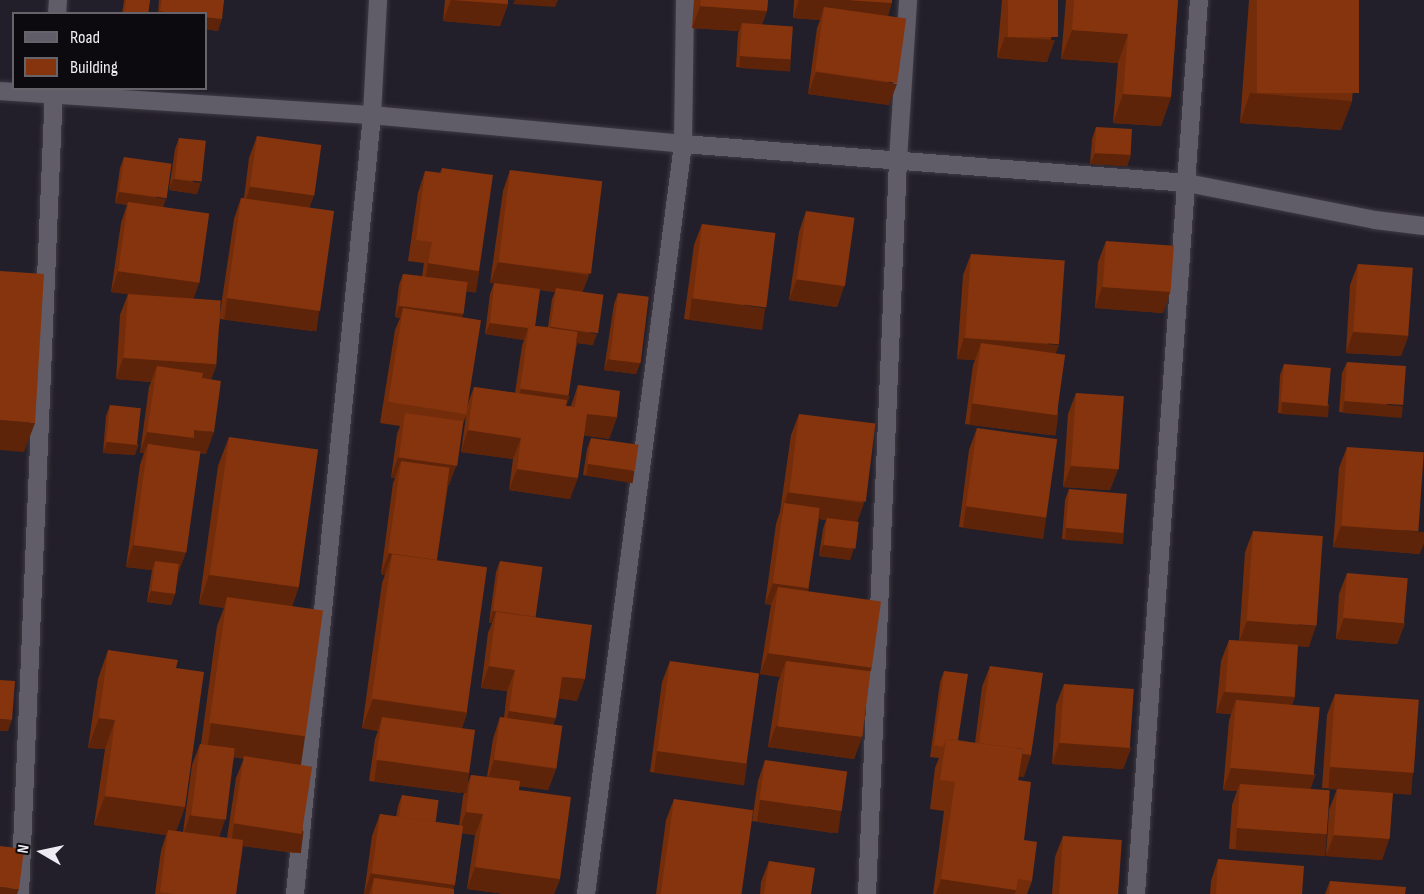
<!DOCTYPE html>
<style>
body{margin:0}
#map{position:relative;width:1424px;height:894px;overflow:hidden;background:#231f2a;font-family:"Sofia Sans Condensed",sans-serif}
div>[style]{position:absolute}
.roads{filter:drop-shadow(0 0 2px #3e3b44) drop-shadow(0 0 2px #3e3b44)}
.street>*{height:18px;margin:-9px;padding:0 9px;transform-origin:9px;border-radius:9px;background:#605c68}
.wall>*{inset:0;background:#732d0b}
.shaded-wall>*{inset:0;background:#5e2409;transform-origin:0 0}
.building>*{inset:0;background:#86340d;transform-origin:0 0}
span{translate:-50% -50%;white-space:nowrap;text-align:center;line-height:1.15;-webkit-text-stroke:4.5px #0c0a0f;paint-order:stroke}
.legend{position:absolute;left:12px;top:12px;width:195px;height:78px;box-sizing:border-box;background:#0c0a0f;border:2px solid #66646a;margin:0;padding:8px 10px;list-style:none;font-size:18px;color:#eeebf3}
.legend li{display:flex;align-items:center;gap:12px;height:30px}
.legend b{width:30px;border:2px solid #66646a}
.north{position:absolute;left:12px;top:822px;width:60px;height:60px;-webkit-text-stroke:4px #0c0a0f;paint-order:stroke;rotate:279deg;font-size:16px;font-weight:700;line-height:24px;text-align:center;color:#eeebf3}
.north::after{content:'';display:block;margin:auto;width:21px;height:27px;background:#eeebf3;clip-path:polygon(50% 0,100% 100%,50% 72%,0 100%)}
</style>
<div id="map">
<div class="roads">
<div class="street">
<i style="left:57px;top:14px;width:14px;rotate:-86deg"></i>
<i style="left:0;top:91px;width:373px;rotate:3.7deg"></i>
<i style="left:372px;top:115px;width:312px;rotate:5.3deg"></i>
<i style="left:683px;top:144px;width:506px;rotate:4.42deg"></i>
<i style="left:1187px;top:183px;width:192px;rotate:11.1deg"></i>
<i style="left:1375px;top:220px;width:49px;rotate:7deg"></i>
<i style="left:20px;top:894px;width:807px;rotate:-87.58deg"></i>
<i style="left:295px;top:894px;width:783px;rotate:-84.35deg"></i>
<i style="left:372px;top:115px;width:115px;rotate:-87deg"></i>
<i style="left:586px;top:894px;width:756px;rotate:-82.63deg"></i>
<i style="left:683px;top:144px;width:144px;rotate:-89.2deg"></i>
<i style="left:867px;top:894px;width:735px;rotate:-87.58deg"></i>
<i style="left:898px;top:160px;width:160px;rotate:-86.4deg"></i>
<i style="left:1136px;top:894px;width:896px;rotate:-85.97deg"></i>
</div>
</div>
<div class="wall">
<i style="clip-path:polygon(124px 0,150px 0,148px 14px,122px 14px)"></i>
<i style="clip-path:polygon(159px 0,224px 0,218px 31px,206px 29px,206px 14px,158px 14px)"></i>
<i style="clip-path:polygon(445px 0,508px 0,508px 4px,500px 26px,443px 21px)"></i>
<i style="clip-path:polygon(694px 0,768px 0,767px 11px,762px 24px,787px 71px,736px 67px,738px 34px,739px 31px,692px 28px)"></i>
<i style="clip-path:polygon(794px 0,892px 0,888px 16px,889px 105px,808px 94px,817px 28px,820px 20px,793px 18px)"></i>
<i style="clip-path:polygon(1002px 0,1058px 0,1047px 62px,997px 58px)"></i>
<i style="clip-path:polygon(1066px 0,1178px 0,1171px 97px,1161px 126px,1113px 123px,1118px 63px,1061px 59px)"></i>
<i style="clip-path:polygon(1249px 0,1359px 0,1352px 101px,1341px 130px,1240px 123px)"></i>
<i style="clip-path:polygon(1096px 127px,1131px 155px,1127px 166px,1090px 164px,1092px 139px)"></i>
<i style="clip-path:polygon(257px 136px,314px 195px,309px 208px,319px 310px,312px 331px,220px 319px,211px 379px,206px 454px,200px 453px,186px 552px,178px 573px,175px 594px,171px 605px,147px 602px,152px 570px,126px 567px,140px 465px,144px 453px,140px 453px,149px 387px,151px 382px,116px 379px,120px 315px,128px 294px,111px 292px,121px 223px,127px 205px,115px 203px,120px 168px,124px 157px,164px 207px,193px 298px,220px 313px,234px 219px,241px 198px,244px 198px,249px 158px)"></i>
<i style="clip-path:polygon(179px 138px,197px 194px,169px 190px,175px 149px)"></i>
<i style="clip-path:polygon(evenodd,442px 168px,479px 271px,472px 292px,466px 291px,462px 318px,467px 406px,474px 387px,515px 393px,522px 346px,524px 340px,485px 334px,490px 294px,494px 283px,490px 283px,503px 191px,510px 170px,589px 275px,582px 292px,593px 345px,577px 343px,566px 406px,571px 406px,578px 385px,617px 417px,609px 439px,584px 435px,570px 499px,509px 490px,513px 459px,461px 452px,466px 416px,462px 426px,449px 485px,448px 485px,437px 560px,467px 713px,462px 728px,461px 793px,369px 781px,375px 739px,378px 731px,362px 728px,382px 583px,385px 575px,381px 574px,393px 483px,395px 478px,391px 478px,397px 434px,400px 426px,380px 423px,395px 330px,400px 318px,395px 317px,399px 285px,403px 274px,422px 276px,424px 263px,408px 261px,418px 193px,425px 171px,440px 173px,442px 168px,540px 290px,555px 292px,552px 299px,548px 327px,535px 326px,540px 290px)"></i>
<i style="clip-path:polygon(806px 211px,844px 286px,837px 307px,789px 300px,799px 232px)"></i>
<i style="clip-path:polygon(702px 224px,757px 329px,684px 319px,694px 245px)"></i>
<i style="clip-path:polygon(1106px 241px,1170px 292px,1163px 313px,1095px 308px,1098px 262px)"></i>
<i style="clip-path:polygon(971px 254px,1056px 353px,1058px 414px,1050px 435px,965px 424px,973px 365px,975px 360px,957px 359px,963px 275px)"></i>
<i style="clip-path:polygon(1358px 264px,1401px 356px,1346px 353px,1350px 285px)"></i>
<i style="clip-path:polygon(618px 293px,640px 363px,636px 374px,604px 370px,614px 304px)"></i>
<i style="clip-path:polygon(1347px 362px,1399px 417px,1339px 412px,1342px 373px)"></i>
<i style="clip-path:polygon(1284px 364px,1329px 405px,1325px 416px,1278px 413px,1280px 375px)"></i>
<i style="clip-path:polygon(1076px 393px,1118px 469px,1110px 490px,1063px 487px,1068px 414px)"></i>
<i style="clip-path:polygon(110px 405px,135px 455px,103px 453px,106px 416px)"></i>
<i style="clip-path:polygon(799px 414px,864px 503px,857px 522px,850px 560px,819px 556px,823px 529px,826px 520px,819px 519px,808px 591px,870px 672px,862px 737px,854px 759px,768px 747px,778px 682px,780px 677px,760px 674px,771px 605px,765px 604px,776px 524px,780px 512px,791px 435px)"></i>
<i style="clip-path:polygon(977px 428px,1046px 517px,1038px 538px,959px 527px,969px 450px)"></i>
<i style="clip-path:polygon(evenodd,229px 437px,292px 607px,305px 736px,295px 764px,303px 832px,295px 853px,243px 846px,236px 894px,155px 894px,161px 851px,166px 835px,94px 825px,105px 749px,88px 748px,98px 679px,108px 650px,176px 668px,185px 807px,176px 831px,183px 832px,192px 765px,200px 744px,201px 744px,217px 626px,224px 608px,199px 604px,218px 466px,229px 437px,234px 756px,244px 758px,236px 778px,227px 838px,219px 837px,234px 756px)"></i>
<i style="clip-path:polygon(591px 438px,634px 471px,630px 482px,583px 475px,587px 449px)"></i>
<i style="clip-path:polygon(1347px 447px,1420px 554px,1333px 547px,1339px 468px)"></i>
<i style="clip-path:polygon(1069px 489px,1120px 543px,1062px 539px,1065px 500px)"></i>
<i style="clip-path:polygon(1253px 531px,1309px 647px,1298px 646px,1295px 697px,1292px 704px,1310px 789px,1319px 855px,1229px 849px,1232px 805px,1237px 791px,1223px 790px,1229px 721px,1231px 714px,1216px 713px,1221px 661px,1229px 640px,1239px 641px,1245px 552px)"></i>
<i style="clip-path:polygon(500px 561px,536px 617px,577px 701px,559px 698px,553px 725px,556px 769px,548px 790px,519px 786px,519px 790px,560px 879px,554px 894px,505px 894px,467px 889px,475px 835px,462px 833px,455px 884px,453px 889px,454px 894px,364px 894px,372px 836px,380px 814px,396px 817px,398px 806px,402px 795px,436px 822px,459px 826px,463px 796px,471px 775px,487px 777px,493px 739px,500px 717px,504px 718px,507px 691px,481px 688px,488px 633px,492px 623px,489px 623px,496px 572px)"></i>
<i style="clip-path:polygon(1347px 573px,1405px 623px,1397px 644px,1336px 639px,1339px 594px)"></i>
<i style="clip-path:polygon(670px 661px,739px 784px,650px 772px,662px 682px)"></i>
<i style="clip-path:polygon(990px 666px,1024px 777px,1019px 776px,1018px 780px,1024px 840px,1032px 881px,1027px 894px,933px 894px,944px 811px,930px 809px,935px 768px,939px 758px,930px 757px,940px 682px,944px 671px,958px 740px,975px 743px,982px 687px)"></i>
<i style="clip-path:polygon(1064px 684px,1131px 748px,1123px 769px,1052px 764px,1056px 705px)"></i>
<i style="clip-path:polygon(1335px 694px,1413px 773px,1406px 794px,1393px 793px,1389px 839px,1382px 860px,1326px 856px,1329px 810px,1337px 789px,1322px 788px,1327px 715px)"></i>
<i style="clip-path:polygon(765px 760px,833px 833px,752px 821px,758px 781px)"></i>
<i style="clip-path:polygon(674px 799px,741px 894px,656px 894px,666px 820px)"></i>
<i style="clip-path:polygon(1063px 836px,1118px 894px,1052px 894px,1055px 857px)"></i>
<i style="clip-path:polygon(1218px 859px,1302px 894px,1210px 894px,1211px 881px)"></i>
<i style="clip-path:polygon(769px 861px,811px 894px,760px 894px,761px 882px)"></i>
<i style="clip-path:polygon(1330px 881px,1405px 894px,1325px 894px)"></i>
</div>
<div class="shaded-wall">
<i style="clip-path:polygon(451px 0,508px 4px,500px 26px,443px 21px)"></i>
<i style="clip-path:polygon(515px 0,558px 0,555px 7px,513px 4px)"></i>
<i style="clip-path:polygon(799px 0,848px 0,892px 3px,885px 25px,824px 7px,820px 20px,793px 18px)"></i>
<i style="clip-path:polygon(700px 6px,767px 11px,759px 32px,742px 23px,739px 31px,692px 28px)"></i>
<i style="clip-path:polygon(160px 11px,178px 14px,160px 14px)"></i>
<i style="clip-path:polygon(206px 17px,222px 19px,218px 31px,206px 29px)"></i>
<i style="clip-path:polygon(1072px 30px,1128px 34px,1118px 63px,1061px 59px)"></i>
<i style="clip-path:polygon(1005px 37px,1055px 40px,1047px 62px,997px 58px)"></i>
<i style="left:740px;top:56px;width:51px;height:12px;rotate:4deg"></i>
<i style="clip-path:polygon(816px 72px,897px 84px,889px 105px,808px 94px)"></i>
<i style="clip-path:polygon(1250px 93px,1352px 101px,1341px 130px,1240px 123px)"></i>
<i style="clip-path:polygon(1123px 94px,1171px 97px,1161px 126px,1113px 123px)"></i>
<i style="clip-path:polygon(1095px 153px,1131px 155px,1127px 166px,1090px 164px)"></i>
<i style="clip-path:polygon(173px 179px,201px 183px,197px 194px,169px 190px)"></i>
<i style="clip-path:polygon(250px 187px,314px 195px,306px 217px,243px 208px)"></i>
<i style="clip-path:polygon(119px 192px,166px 199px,162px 210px,128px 202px,127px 205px,115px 203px)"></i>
<i style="clip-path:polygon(498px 262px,589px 275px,581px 296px,556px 288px,555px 292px,490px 283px)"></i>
<i style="left:428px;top:263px;width:52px;height:22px;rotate:9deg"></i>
<i style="clip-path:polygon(118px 271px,200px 281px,192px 303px,111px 292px)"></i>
<i style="clip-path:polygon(797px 279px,844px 286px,837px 307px,789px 300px)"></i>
<i style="clip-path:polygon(1102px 287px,1170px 292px,1163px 313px,1095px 308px)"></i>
<i style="left:227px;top:298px;width:93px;height:22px;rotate:7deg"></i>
<i style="left:692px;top:298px;width:74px;height:22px;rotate:8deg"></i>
<i style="clip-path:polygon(399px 306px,463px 314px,459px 326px,403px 308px,400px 318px,395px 317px)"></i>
<i style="clip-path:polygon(490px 323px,528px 328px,524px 340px,485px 334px)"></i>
<i style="clip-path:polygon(551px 327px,597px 334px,593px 345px,547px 339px)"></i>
<i style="clip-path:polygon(1353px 332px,1409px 335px,1401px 356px,1346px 353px)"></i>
<i style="clip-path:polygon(964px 338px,1059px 345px,1051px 366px,981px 343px,975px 360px,957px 359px)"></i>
<i style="clip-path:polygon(123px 358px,217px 364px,209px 386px,157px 366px,151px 382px,116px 379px)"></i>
<i style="clip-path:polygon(608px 359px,640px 363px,636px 374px,604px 370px)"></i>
<i style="clip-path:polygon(521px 389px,570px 396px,562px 417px,513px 410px)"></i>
<i style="left:1344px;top:401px;width:59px;height:12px;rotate:5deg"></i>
<i style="left:1282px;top:402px;width:47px;height:12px;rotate:4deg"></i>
<i style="left:972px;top:403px;width:87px;height:22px;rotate:7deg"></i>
<i style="clip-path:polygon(587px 414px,617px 417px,609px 439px,580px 435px)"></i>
<i style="clip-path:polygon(0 420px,35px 423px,24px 452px,0 450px)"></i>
<i style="clip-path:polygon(194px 430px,214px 432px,206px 454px,189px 452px,148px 444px,144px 453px,140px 453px,147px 432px)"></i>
<i style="clip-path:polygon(468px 430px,521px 438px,513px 459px,461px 452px)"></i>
<i style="clip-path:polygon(107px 442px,139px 444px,135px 455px,103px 453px)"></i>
<i style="clip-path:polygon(398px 457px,457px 464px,449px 485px,399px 479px,401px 461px,395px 478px,391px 478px)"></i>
<i style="left:588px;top:464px;width:47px;height:12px;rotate:9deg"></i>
<i style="clip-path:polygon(1071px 466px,1118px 469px,1110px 490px,1063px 487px)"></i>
<i style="clip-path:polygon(517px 469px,578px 478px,570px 499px,509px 490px)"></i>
<i style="clip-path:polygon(788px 492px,864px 503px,856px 524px,782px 514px,784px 504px)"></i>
<i style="left:966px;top:506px;width:81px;height:22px;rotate:8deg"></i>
<i style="clip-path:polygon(1341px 526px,1424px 532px,1424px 543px,1420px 554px,1333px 547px)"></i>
<i style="left:1066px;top:528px;width:58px;height:12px;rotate:4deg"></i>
<i style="clip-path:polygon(133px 545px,186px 552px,178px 574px,154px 570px,155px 561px,152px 570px,126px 567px)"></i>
<i style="clip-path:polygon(823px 545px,854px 549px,850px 560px,819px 556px)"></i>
<i style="clip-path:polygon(389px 553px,438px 559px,430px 581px,392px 554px,385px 575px,381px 574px)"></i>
<i style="clip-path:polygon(209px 575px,299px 587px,289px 616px,227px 597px,224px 608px,199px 604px)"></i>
<i style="clip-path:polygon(773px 583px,809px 588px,801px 609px,778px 587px,771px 605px,765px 604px)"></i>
<i style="clip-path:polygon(151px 591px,175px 594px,171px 605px,147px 602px)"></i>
<i style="clip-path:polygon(493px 611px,496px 612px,492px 623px,489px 623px)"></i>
<i style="clip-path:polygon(1344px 618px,1405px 623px,1397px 644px,1336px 639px)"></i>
<i style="clip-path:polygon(1247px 621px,1316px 626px,1309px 647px,1239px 642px)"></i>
<i style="clip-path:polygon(768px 653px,872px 667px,864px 688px,786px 661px,780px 677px,760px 674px)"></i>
<i style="clip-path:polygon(489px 666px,515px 670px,507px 691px,481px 688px)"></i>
<i style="clip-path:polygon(562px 677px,585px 679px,577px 701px,554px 698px)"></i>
<i style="clip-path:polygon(1224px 692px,1295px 697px,1287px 719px,1236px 700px,1231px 714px,1216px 713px)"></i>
<i style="clip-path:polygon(373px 699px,467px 713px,457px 742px,382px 717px,378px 731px,362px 728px)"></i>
<i style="clip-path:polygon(509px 711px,556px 718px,548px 739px,502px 733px)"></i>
<i style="clip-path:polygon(99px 718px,115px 720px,105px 749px,88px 748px)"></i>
<i style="clip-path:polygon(0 719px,12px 720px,8px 731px,0 731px)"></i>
<i style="left:211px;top:723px;width:95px;height:31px;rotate:8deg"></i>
<i style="clip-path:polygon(776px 726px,862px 737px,854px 759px,768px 747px)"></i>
<i style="clip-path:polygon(1059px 743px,1131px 748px,1123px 769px,1052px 764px)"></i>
<i style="clip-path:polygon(979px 748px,1031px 755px,1024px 777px,971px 769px)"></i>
<i style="left:657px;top:751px;width:91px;height:22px;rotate:8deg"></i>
<i style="left:377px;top:760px;width:93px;height:22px;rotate:7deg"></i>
<i style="clip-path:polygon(494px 760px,556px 769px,548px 790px,487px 782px)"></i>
<i style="left:1330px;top:767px;width:83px;height:22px;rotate:4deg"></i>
<i style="clip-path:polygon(1231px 768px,1316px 774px,1308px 796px,1240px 784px,1237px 791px,1223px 790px)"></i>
<i style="clip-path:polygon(105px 796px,185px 807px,174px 836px,168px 830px,166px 835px,94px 825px)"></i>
<i style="left:760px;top:800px;width:82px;height:22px;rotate:8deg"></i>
<i style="clip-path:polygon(466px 812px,483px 814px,475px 835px,458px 833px)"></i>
<i style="clip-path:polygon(190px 815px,225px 820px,218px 841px,183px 836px)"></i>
<i style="left:234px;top:823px;width:70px;height:22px;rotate:7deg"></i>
<i style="left:1237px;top:828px;width:90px;height:22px;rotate:4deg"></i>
<i style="clip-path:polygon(1334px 835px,1389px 839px,1382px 860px,1326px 856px)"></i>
<i style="clip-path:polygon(475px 867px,560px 879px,554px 894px,505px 894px,467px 889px)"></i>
<i style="clip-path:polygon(371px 873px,455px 884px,451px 894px,374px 878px,369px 894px,364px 894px)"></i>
<i style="clip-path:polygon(941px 879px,1016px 890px,1015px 894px,936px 894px)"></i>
<i style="clip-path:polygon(0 887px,19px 889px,17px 894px,0 894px)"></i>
</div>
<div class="building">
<i style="clip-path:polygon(126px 0,150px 0,148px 14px,124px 14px)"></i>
<i style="clip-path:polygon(162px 0,224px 0,222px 19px,206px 17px,206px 14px,178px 14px,160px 11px)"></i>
<i style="clip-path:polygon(454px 0,508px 0,508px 4px)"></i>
<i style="clip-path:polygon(701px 0,768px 0,767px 11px,700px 6px)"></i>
<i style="clip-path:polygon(848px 0,892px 0,892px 3px)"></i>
<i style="left:1008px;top:0;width:50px;height:37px"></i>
<i style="clip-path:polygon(1074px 0,1178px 0,1171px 97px,1123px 94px,1128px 34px,1072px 30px)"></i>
<i style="left:1257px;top:0;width:102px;height:93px"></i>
<i style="left:824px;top:7px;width:83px;height:65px;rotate:8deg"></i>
<i style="left:742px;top:23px;width:51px;height:33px;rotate:4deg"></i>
<i style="left:1096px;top:127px;width:36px;height:26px;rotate:3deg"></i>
<i style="left:257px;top:136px;width:65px;height:51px;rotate:8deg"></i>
<i style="left:179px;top:138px;width:27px;height:41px;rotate:6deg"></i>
<i style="left:124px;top:157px;width:48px;height:35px;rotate:8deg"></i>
<i style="clip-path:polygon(442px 168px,493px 175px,479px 271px,428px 263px,432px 242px,416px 240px,425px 171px,441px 173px)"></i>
<i style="left:510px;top:170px;width:93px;height:93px;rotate:7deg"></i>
<i style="left:241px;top:198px;width:94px;height:101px;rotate:8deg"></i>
<i style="left:128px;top:202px;width:82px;height:70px;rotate:8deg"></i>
<i style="left:806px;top:211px;width:49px;height:69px;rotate:8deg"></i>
<i style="left:702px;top:224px;width:74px;height:75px;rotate:7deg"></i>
<i style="left:1106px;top:241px;width:68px;height:46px;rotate:4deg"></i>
<i style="left:971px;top:254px;width:94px;height:84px;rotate:4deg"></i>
<i style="left:1358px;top:264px;width:55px;height:68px;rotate:4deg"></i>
<i style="clip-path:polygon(0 271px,44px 274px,35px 423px,0 420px)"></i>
<i style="left:403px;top:274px;width:65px;height:32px;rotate:7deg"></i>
<i style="clip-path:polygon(494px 283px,540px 289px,535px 326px,529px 325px,528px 328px,490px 323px)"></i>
<i style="left:556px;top:288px;width:48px;height:39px;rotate:8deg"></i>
<i style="left:618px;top:293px;width:31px;height:67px;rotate:7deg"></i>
<i style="left:128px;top:294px;width:93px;height:64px;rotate:4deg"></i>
<i style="left:403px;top:308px;width:79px;height:95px;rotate:9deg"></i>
<i style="left:529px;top:325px;width:49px;height:64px;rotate:8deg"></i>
<i style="left:981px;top:343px;width:85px;height:61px;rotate:8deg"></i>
<i style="left:1347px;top:362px;width:59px;height:39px;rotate:4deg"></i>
<i style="left:1284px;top:364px;width:47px;height:38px;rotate:5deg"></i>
<i style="clip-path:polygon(157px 366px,203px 373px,202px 378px,221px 381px,214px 432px,194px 430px,194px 438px,147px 432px)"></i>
<i style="clip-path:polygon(578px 385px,620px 391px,617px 417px,587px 414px,578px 478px,517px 469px,521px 438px,468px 430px,474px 387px,567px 400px,566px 406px,575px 407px)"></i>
<i style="left:1076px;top:393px;width:48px;height:73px;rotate:4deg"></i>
<i style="left:110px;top:405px;width:31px;height:37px;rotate:6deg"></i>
<i style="left:405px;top:413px;width:59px;height:45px;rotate:8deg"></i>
<i style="left:799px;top:414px;width:77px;height:79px;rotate:7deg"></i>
<i style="left:977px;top:428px;width:81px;height:79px;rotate:8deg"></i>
<i style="left:229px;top:437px;width:90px;height:139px;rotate:8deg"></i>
<i style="left:591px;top:438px;width:48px;height:26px;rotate:8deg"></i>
<i style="left:148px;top:444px;width:53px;height:102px;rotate:8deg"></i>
<i style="left:1347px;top:447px;width:77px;height:79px;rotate:4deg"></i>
<i style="left:401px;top:461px;width:49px;height:93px;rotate:8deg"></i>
<i style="left:1069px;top:489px;width:58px;height:39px;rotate:5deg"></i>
<i style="left:784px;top:503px;width:36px;height:81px;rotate:8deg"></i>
<i style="left:827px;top:518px;width:32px;height:27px;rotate:7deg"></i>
<i style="left:1253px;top:531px;width:70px;height:90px;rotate:4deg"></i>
<i style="left:392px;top:554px;width:96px;height:146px;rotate:8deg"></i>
<i style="left:155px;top:561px;width:24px;height:30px;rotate:7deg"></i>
<i style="left:500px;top:561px;width:43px;height:50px;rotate:8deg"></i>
<i style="left:1347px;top:573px;width:61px;height:45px;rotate:5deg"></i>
<i style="left:778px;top:587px;width:104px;height:67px;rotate:8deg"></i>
<i style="left:227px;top:597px;width:97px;height:127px;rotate:8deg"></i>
<i style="clip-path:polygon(496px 612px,592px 625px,585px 679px,562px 677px,556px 718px,509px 711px,515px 670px,489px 666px)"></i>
<i style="left:1229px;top:640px;width:69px;height:52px;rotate:4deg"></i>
<i style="clip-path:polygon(108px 650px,178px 660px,176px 668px,204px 672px,185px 807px,105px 796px,115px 720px,99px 718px)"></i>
<i style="left:670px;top:661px;width:90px;height:91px;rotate:8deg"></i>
<i style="left:786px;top:661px;width:85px;height:66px;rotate:7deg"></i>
<i style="clip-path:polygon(990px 666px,1043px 673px,1031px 755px,1022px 754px,1023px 749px,979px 743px)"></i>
<i style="clip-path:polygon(944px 671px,968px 674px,958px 740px,946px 739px,943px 747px,934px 745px)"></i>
<i style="clip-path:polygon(0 680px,15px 681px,12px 720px,0 719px)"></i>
<i style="left:1064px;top:684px;width:70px;height:59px;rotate:4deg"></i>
<i style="left:1335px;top:694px;width:84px;height:73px;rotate:4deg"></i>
<i style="left:1236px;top:700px;width:84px;height:68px;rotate:5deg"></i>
<i style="left:382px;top:717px;width:94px;height:43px;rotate:8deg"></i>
<i style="left:500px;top:717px;width:63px;height:43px;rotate:8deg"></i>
<i style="clip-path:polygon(946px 739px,1023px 749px,1018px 780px,1031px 782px,1024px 840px,1037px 842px,1032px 881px,1018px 879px,1016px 890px,941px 879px,955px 782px,940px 780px)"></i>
<i style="left:200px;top:744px;width:35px;height:72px;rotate:7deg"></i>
<i style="left:244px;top:756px;width:69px;height:68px;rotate:9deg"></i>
<i style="left:765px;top:760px;width:83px;height:40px;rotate:8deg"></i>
<i style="clip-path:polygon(471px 775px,520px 781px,519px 790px,571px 797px,560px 879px,475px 867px,483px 814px,466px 812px)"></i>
<i style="left:1240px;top:784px;width:90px;height:44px;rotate:4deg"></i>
<i style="left:1337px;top:789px;width:56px;height:46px;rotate:4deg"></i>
<i style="left:402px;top:795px;width:37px;height:22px;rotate:8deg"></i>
<i style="left:674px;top:799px;width:80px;height:96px;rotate:8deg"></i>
<i style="left:380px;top:814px;width:84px;height:60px;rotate:8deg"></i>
<i style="clip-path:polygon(168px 830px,243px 840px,236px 894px,175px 894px,160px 892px)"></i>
<i style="left:1063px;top:836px;width:59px;height:58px;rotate:4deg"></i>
<i style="clip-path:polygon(0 846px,24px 849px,19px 889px,0 887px)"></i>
<i style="clip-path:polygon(1218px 859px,1304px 866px,1302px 894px,1216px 894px)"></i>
<i style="clip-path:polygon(769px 861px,815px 868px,811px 894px,764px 894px)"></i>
<i style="clip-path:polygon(374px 878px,454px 889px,454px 894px,372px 894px)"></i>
<i style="clip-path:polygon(1330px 881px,1406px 887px,1405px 894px,1329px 894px)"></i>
</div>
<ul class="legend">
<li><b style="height:8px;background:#605c68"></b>Road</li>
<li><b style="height:16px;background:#86340d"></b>Building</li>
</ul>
<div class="north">N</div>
</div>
